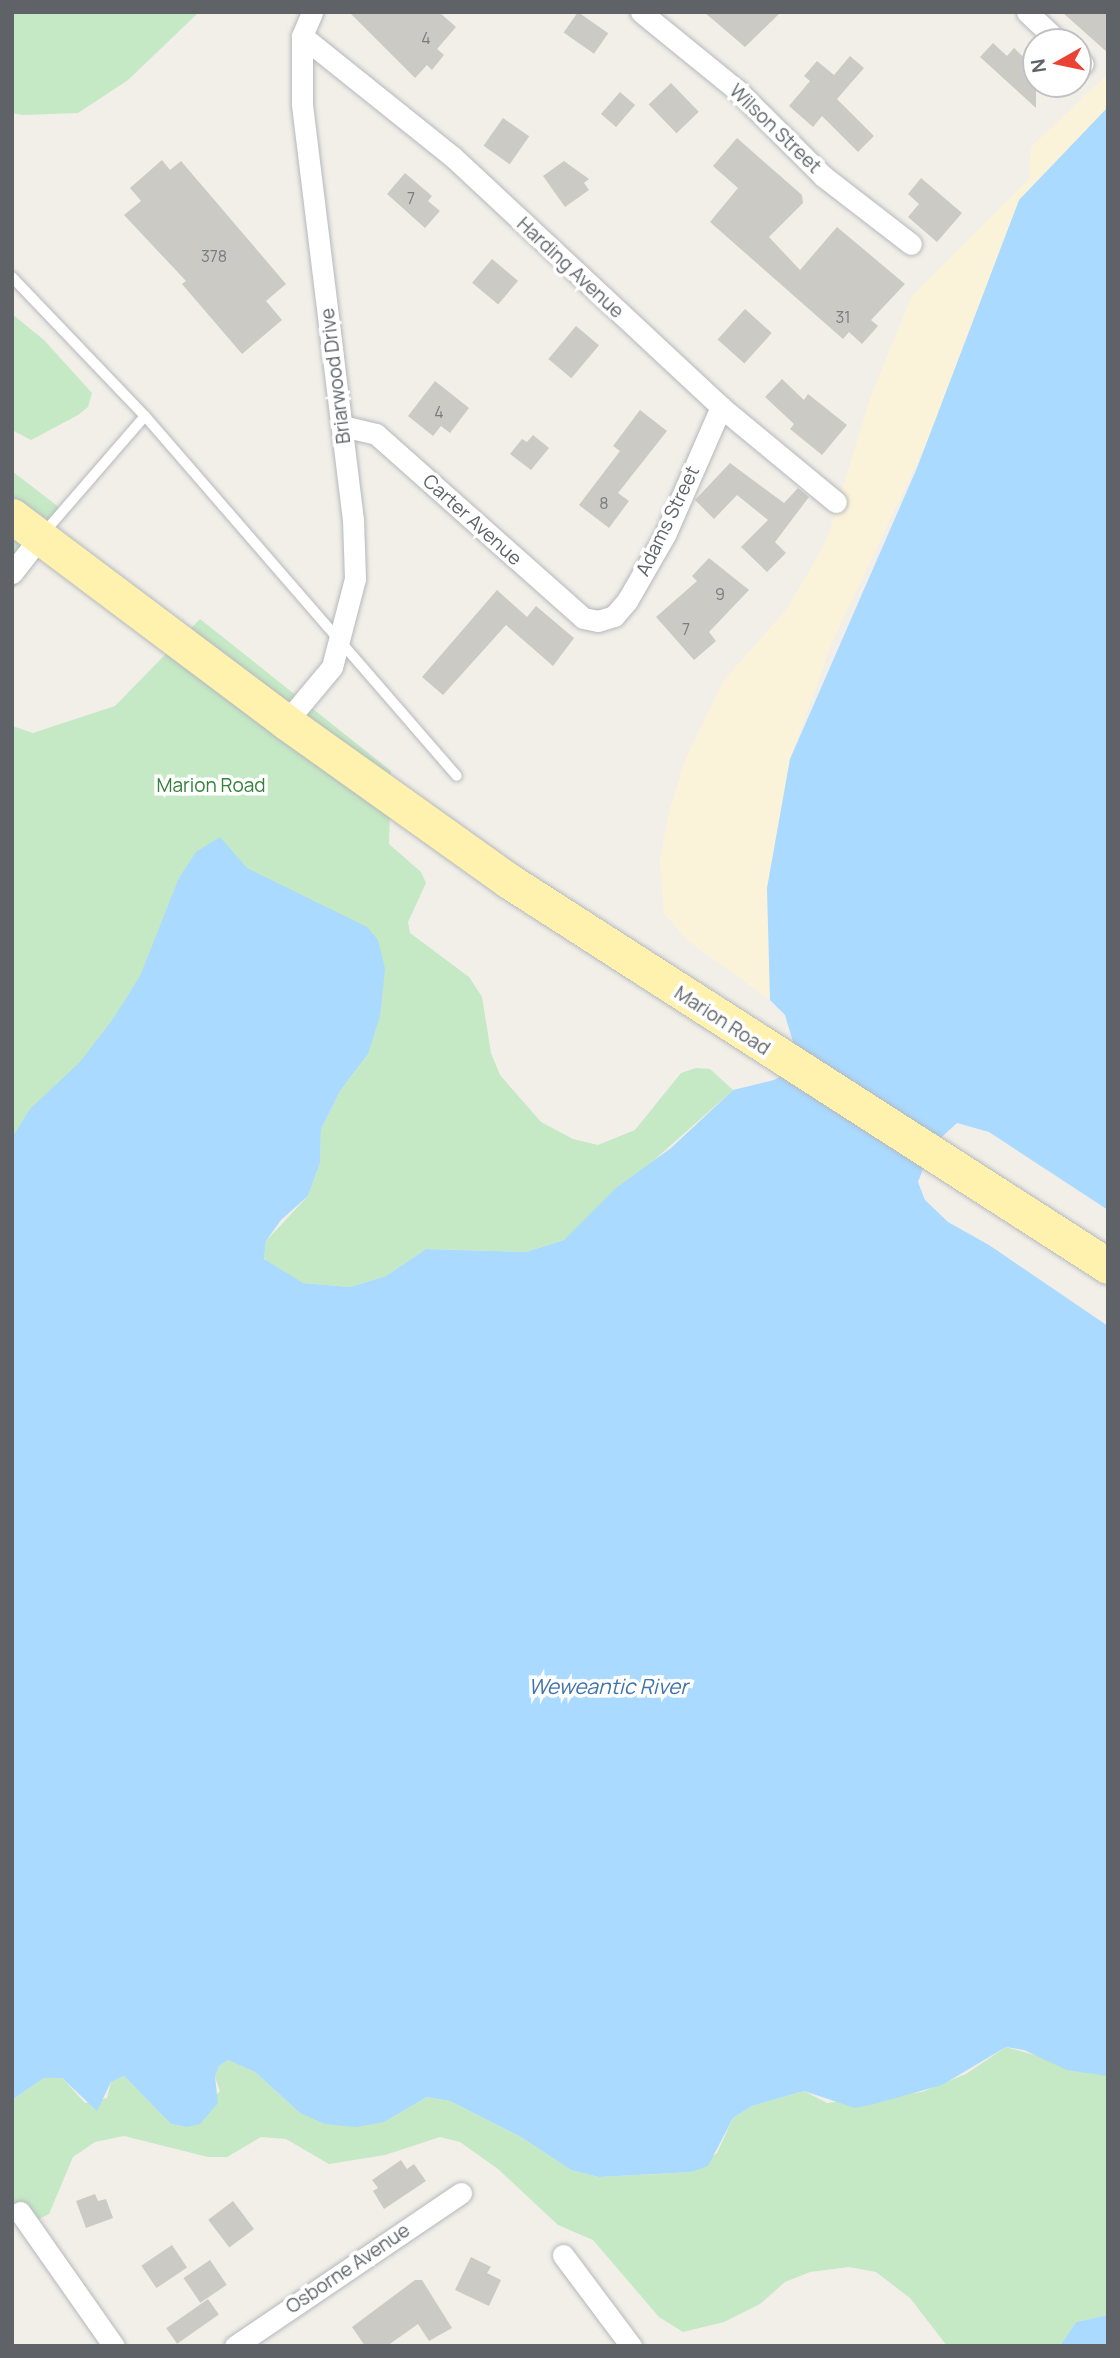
<!DOCTYPE html>
<style>
body{margin:0}
#map{position:relative;width:1120px;height:2358px;overflow:hidden;background:#f1efe8;font-family:Manrope,sans-serif}
div>[style]{position:absolute}
.green>*{inset:0;background:#c5e8c5}
.sand>*{inset:0;background:#fbf3d9}
.water>*{inset:0;background:#aadaff}
.building>*{inset:0;background:#cccac5;transform-origin:0 0}
.roads{filter:drop-shadow(0 0 2px #b5b8bc) drop-shadow(0 0 2px #b5b8bc)}
.lane>*{height:10px;margin:-5px;padding:0 5px;transform-origin:5px;border-radius:5px;background:#fff}
.street>*{height:21px;margin:-10.5px;padding:0 10.5px;transform-origin:10.5px;border-radius:10.5px;background:#fff}
.primary>*{height:35px;margin:-17.5px;padding:0 17.5px;transform-origin:17.5px;border-radius:17.5px;background:#fff2af}
span{translate:-50% -50%;white-space:nowrap;text-align:center;line-height:1.15;-webkit-text-stroke:7px #fff;paint-order:stroke}
.number-label{font-size:16px;color:#7a7d7f}
.number-label span{-webkit-text-stroke-width:0}
.street-label{font-size:19px;color:#5f6368}
.park-label{font-size:19px;color:#348238}
.water-label{font-size:21px;color:#4174aa;font-style:italic}
.frame{position:absolute;inset:0;border:14px solid #5f6368;pointer-events:none}
.north{position:absolute;left:1022px;top:28px;width:70px;height:70px;box-sizing:border-box;background:#fff;border:2px solid #bfc1c3;border-radius:50%;rotate:261deg;font-size:19px;font-weight:700;line-height:28px;text-align:center;color:#5f6368}
.north::after{content:'';display:block;margin:auto;width:24px;height:32px;background:#ea4335;clip-path:polygon(50% 0,100% 100%,50% 72%,0 100%)}
</style>
<div id="map">
<div class="green">
<i style="clip-path:polygon(12px 12px,199px 12px,128px 80px,78px 113px,23px 115px,12px 113px)"></i>
<i style="clip-path:polygon(12px 314px,44px 340px,92px 393px,88px 407px,78px 415px,31px 440px,12px 430px)"></i>
<i style="clip-path:polygon(12px 471px,65px 512px,12px 592px)"></i>
<i style="clip-path:polygon(200px 619px,391px 771px,389px 844px,421px 872px,426px 883px,408px 922px,410px 933px,469px 977px,482px 997px,491px 1053px,500px 1075px,541px 1122px,573px 1139px,598px 1145px,635px 1130px,681px 1073px,696px 1068px,710px 1069px,733px 1090px,564px 1240px,526px 1252px,426px 1249px,386px 1276px,350px 1287px,303px 1283px,273px 1268px,264px 1258px,266px 1241px,308px 1196px,320px 1163px,321px 1129px,340px 1091px,368px 1054px,12px 1175px,12px 726px,33px 733px,115px 706px)"></i>
<i style="clip-path:polygon(1006px 2047px,1108px 2076px,1108px 2315px,1076px 2322px,1060px 2346px,947px 2346px,910px 2298px,876px 2272px,849px 2267px,810px 2272px,785px 2282px,760px 2304px,724px 2322px,683px 2332px,659px 2317px,593px 2240px,558px 2225px,498px 2169px,460px 2142px,440px 2137px,385px 2155px,329px 2164px,286px 2139px,261px 2137px,227px 2157px,208px 2157px,124px 2136px,95px 2142px,73px 2157px,49px 2214px,39px 2219px,12px 2214px,12px 2100px,44px 2078px,62px 2078px,85px 2103px,107px 2098px,111px 2082px,124px 2076px,171px 2124px,186px 2127px,220px 2091px,215px 2077px,219px 2066px,228px 2060px,255px 2072px,300px 2113px,384px 2122px,427px 2097px,450px 2101px,521px 2137px,571px 2170px,599px 2177px,691px 2172px,717px 2153px,733px 2118px,752px 2106px,804px 2091px,827px 2103px,922px 2092px,966px 2074px)"></i>
</div>
<div class="sand">
<i style="clip-path:polygon(1108px 74px,1108px 175px,946px 402px,833px 640px,790px 759px,767px 888px,770px 1000px,687px 940px,664px 913px,660px 861px,669px 812px,686px 758px,724px 680px,787px 609px,827px 540px,871px 396px,912px 296px,1029px 179px,1031px 147px)"></i>
</div>
<div class="water">
<i style="clip-path:polygon(1108px 107px,1108px 1210px,989px 1132px,957px 1123px,932px 1146px,918px 1182px,925px 1200px,948px 1222px,989px 1245px,1108px 1326px,1108px 2076px,1067px 2070px,1024px 2050px,1006px 2047px,942px 2085px,874px 2104px,855px 2108px,804px 2091px,752px 2106px,733px 2118px,708px 2166px,691px 2172px,599px 2177px,571px 2170px,521px 2137px,450px 2101px,427px 2097px,384px 2122px,356px 2127px,325px 2124px,300px 2113px,255px 2072px,228px 2060px,219px 2066px,215px 2077px,218px 2103px,200px 2124px,186px 2127px,171px 2124px,124px 2076px,111px 2082px,97px 2111px,62px 2078px,44px 2078px,12px 2100px,12px 1138px,30px 1109px,80px 1062px,113px 1019px,140px 976px,179px 878px,196px 852px,220px 837px,247px 868px,367px 927px,378px 940px,385px 969px,380px 1016px,368px 1054px,340px 1091px,321px 1129px,320px 1163px,308px 1196px,281px 1220px,266px 1241px,264px 1259px,303px 1283px,350px 1287px,386px 1276px,426px 1249px,526px 1252px,564px 1240px,616px 1188px,671px 1148px,733px 1090px,774px 1080px,795px 1068px,799px 1062px,785px 1015px,770px 1000px,767px 888px,790px 759px,917px 468px,1019px 200px)"></i>
<i style="clip-path:polygon(1108px 2315px,1108px 2346px,1060px 2346px,1076px 2322px)"></i>
</div>
<div class="building">
<i style="clip-path:polygon(349px 12px,439px 12px,456px 27px,437px 49px,444px 55px,432px 70px,427px 65px,415px 78px)"></i>
<i style="left:578px;top:12px;width:37px;height:25px;rotate:35deg"></i>
<i style="clip-path:polygon(704px 12px,781px 12px,745px 47px)"></i>
<i style="clip-path:polygon(1062px 12px,1108px 12px,1108px 53px)"></i>
<i style="clip-path:polygon(993px 43px,1007px 56px,1014px 48px,1036px 69px,1036px 108px,980px 57px)"></i>
<i style="clip-path:polygon(850px 56px,864px 68px,837px 99px,874px 136px,858px 152px,822px 116px,813px 127px,789px 106px,810px 81px,804px 76px,817px 61px,834px 75px)"></i>
<i style="left:671px;top:83px;width:40px;height:31px;rotate:46deg"></i>
<i style="left:620px;top:92px;width:20px;height:29px;rotate:41deg"></i>
<i style="left:503px;top:118px;width:32px;height:34px;rotate:35deg"></i>
<i style="clip-path:polygon(737px 138px,802px 195px,803px 203px,769px 237px,800px 270px,837px 227px,905px 284px,871px 320px,878px 326px,862px 344px,849px 332px,843px 339px,710px 222px,738px 188px,713px 166px)"></i>
<i style="clip-path:polygon(162px 160px,170px 170px,181px 161px,286px 284px,266px 301px,282px 320px,242px 354px,182px 284px,186px 281px,124px 215px,141px 201px,130px 188px)"></i>
<i style="clip-path:polygon(564px 161px,589px 179px,584px 183px,589px 190px,565px 207px,543px 176px)"></i>
<i style="clip-path:polygon(405px 173px,432px 196px,428px 201px,440px 211px,425px 228px,387px 194px)"></i>
<i style="clip-path:polygon(921px 178px,962px 213px,937px 242px,908px 217px,919px 204px,908px 194px)"></i>
<i style="left:492px;top:259px;width:34px;height:31px;rotate:40deg"></i>
<i style="left:745px;top:309px;width:36px;height:41px;rotate:42deg"></i>
<i style="left:576px;top:326px;width:30px;height:43px;rotate:40deg"></i>
<i style="clip-path:polygon(782px 379px,804px 400px,808px 394px,847px 425px,822px 455px,790px 429px,794px 424px,765px 397px)"></i>
<i style="clip-path:polygon(435px 381px,469px 408px,450px 433px,441px 426px,433px 436px,408px 416px)"></i>
<i style="clip-path:polygon(640px 410px,667px 431px,618px 493px,629px 501px,609px 528px,579px 505px,620px 451px,613px 446px)"></i>
<i style="clip-path:polygon(533px 435px,549px 448px,531px 470px,510px 454px,522px 439px,527px 442px)"></i>
<i style="clip-path:polygon(730px 463px,784px 503px,798px 488px,809px 497px,775px 542px,786px 553px,767px 572px,741px 547px,768px 520px,737px 495px,714px 519px,695px 500px)"></i>
<i style="clip-path:polygon(709px 558px,749px 590px,709px 632px,716px 641px,694px 660px,656px 617px,697px 581px,692px 576px)"></i>
<i style="clip-path:polygon(497px 590px,527px 617px,536px 606px,574px 638px,553px 666px,506px 625px,443px 695px,422px 677px)"></i>
<i style="clip-path:polygon(401px 2160px,407px 2169px,414px 2164px,426px 2181px,384px 2209px,373px 2191px,378px 2188px,372px 2180px)"></i>
<i style="clip-path:polygon(95px 2194px,98px 2201px,106px 2199px,113px 2218px,86px 2228px,76px 2201px)"></i>
<i style="left:233px;top:2201px;width:35px;height:31px;rotate:53deg"></i>
<i style="left:172px;top:2245px;width:27px;height:37px;rotate:56deg"></i>
<i style="clip-path:polygon(471px 2257px,491px 2267px,487px 2273px,501px 2280px,489px 2306px,455px 2290px)"></i>
<i style="left:210px;top:2260px;width:30px;height:32px;rotate:56deg"></i>
<i style="clip-path:polygon(415px 2280px,422px 2280px,452px 2328px,429px 2341px,418px 2324px,387px 2346px,365px 2346px,352px 2327px)"></i>
<i style="left:208px;top:2299px;width:19px;height:51px;rotate:55deg"></i>
</div>
<div class="roads">
<div class="lane">
<i style="left:12px;top:277px;width:192px;rotate:46.3deg"></i>
<i style="left:42px;top:535px;width:157px;rotate:-49.1deg"></i>
<i style="left:145px;top:416px;width:476px;rotate:49.1deg"></i>
</div>
<div class="street">
<i style="left:641px;top:12px;width:124px;rotate:39.1deg"></i>
<i style="left:737px;top:90px;width:122px;rotate:45deg"></i>
<i style="left:823px;top:176px;width:111px;rotate:37.7deg"></i>
<i style="left:1027px;top:12px;width:44px;rotate:43.2deg"></i>
<i style="left:302px;top:36px;width:192px;rotate:38.7deg"></i>
<i style="left:452px;top:156px;width:368px;rotate:43deg"></i>
<i style="left:721px;top:407px;width:149px;rotate:39.6deg"></i>
<i style="left:1078px;top:60px;width:6px;rotate:39deg"></i>
<i style="left:342px;top:426px;width:35px;rotate:13deg"></i>
<i style="left:376px;top:434px;width:277px;rotate:41.6deg"></i>
<i style="left:583px;top:618px;width:15px;rotate:11deg"></i>
<i style="left:598px;top:621px;width:17px;rotate:-17deg"></i>
<i style="left:614px;top:616px;width:20px;rotate:-49deg"></i>
<i style="left:627px;top:601px;width:76px;rotate:-60.1deg"></i>
<i style="left:665px;top:535px;width:140px;rotate:-66.4deg"></i>
<i style="left:12px;top:573px;width:46px;rotate:-52.1deg"></i>
<i style="left:286px;top:722px;width:72px;rotate:-50.1deg"></i>
<i style="left:332px;top:667px;width:91px;rotate:-75.4deg"></i>
<i style="left:355px;top:579px;width:59px;rotate:-91.9deg"></i>
<i style="left:353px;top:520px;width:419px;rotate:-97deg"></i>
<i style="left:302px;top:104px;width:68px;rotate:-90deg"></i>
<i style="left:302px;top:36px;width:26px;rotate:-67deg"></i>
<i style="left:20px;top:2212px;width:164px;rotate:55deg"></i>
<i style="left:563px;top:2255px;width:114px;rotate:53.2deg"></i>
<i style="left:235px;top:2346px;width:273px;rotate:-34.1deg"></i>
</div>
<div class="primary">
<i style="left:12px;top:516px;width:343px;rotate:36.9deg"></i>
<i style="left:286px;top:722px;width:274px;rotate:35.5deg"></i>
<i style="left:509px;top:881px;width:712px;rotate:32.73deg"></i>
</div>
</div>
<div class="number-label">
<span style="left:426px;top:38px">4</span>
<span style="left:411px;top:198px">7</span>
<span style="left:214px;top:256px">378</span>
<span style="left:843px;top:317px">31</span>
<span style="left:439px;top:412px">4</span>
<span style="left:604px;top:503px">8</span>
<span style="left:720px;top:594px">9</span>
<span style="left:686px;top:629px">7</span>
</div>
<div class="street-label">
<span style="left:775px;top:129px;rotate:44deg">Wilson Street</span>
<span style="left:570px;top:268px;rotate:43deg">Harding Avenue</span>
<span style="left:336px;top:376px;rotate:-97deg">Briarwood Drive</span>
<span style="left:472px;top:520px;rotate:42deg">Carter Avenue</span>
<span style="left:668px;top:521px;rotate:-64deg">Adams Street</span>
<span style="left:722px;top:1021px;rotate:33deg">Marion Road</span>
<span style="left:348px;top:2269px;rotate:-34deg">Osborne Avenue</span>
</div>
<div class="park-label">
<span style="left:211px;top:786px">Marion Road</span>
</div>
<div class="water-label">
<span style="left:608px;top:1686px">Weweantic River</span>
</div>
<div class="frame"></div>
<div class="north">N</div>
</div>
